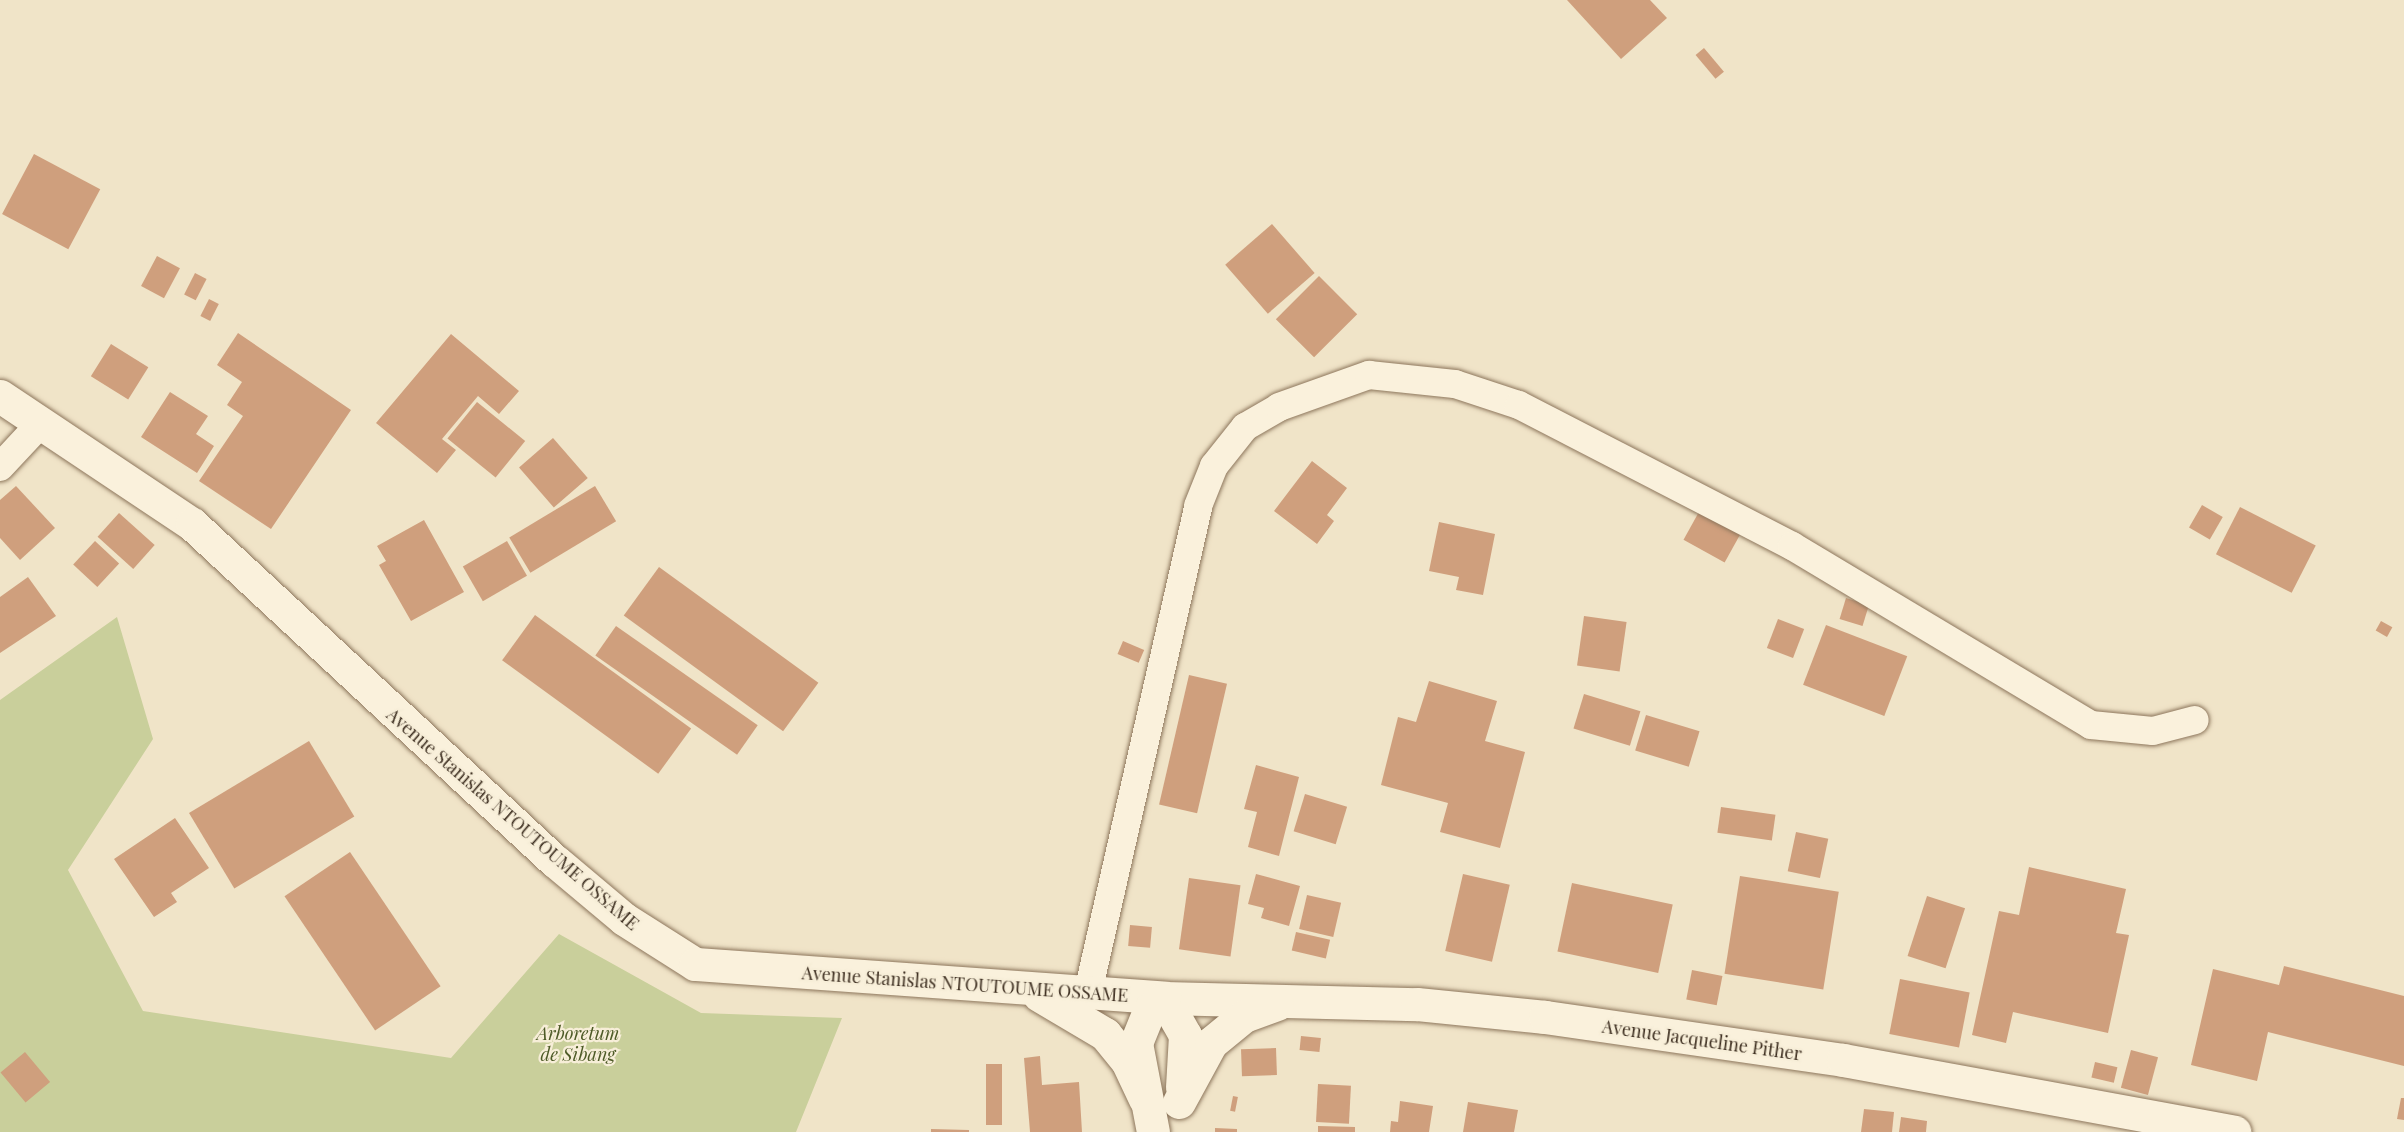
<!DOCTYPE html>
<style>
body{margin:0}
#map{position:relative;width:2404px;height:1132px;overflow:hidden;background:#f0e4c8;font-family:"Playfair Display",serif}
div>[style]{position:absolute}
.green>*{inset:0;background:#c9cf9b}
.building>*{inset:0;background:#cf9f7d;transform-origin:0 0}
.roads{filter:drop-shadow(0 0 2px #8d765c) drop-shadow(0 0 2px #8d765c)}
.street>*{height:28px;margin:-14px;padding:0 14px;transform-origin:14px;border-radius:14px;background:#faf1dc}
.secondary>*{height:33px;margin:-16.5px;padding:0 16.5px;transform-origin:16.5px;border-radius:16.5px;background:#faf1dc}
span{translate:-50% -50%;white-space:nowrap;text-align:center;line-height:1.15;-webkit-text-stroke:4.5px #f7eed8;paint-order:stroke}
.street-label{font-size:18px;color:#3d2e20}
.park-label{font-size:18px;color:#4d5a26;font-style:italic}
</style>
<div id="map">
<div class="green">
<i style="clip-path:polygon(117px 617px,153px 739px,68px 870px,143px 1011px,451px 1058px,559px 934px,701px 1013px,842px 1018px,796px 1132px,0 1132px,0 700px)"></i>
</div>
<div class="building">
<i style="clip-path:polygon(1567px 0,1650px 0,1667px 18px,1621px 59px)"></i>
<i style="left:1704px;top:48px;width:31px;height:11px;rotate:50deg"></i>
<i style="left:34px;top:154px;width:75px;height:68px;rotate:28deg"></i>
<i style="left:1272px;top:224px;width:65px;height:62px;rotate:49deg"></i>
<i style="left:157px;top:256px;width:26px;height:34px;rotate:28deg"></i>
<i style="left:195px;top:273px;width:13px;height:24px;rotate:27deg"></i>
<i style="left:1319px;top:276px;width:54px;height:61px;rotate:45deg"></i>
<i style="left:209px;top:299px;width:11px;height:19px;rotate:27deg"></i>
<i style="clip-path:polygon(238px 333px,351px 410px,271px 529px,199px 481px,243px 416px,227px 405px,242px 382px,217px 365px)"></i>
<i style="clip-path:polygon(451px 334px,519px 391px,499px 414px,478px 396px,442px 439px,456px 450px,437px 473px,376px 423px)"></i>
<i style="left:111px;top:344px;width:44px;height:38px;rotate:32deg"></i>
<i style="clip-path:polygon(170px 392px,208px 416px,196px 434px,214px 446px,197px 473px,141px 437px)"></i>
<i style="left:477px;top:402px;width:62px;height:47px;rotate:39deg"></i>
<i style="left:553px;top:438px;width:53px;height:45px;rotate:49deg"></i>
<i style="clip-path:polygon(1312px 461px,1347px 488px,1327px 515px,1334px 521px,1317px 544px,1274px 511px)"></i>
<i style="clip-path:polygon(16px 486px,55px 528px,20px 560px,0 538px,0 500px)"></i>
<i style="left:595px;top:486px;width:41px;height:100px;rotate:59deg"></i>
<i style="left:2202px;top:505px;width:24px;height:26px;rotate:30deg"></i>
<i style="left:2240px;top:507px;width:85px;height:53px;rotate:27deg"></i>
<i style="left:1700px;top:510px;width:47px;height:34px;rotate:29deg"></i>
<i style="left:119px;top:513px;width:48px;height:32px;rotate:42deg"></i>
<i style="clip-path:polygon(424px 520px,464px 592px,411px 621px,379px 565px,386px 561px,377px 546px)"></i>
<i style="clip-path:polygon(1439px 522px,1495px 534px,1483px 595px,1456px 590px,1459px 577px,1429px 571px)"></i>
<i style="left:95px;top:541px;width:33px;height:32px;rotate:43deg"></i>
<i style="left:507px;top:541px;width:40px;height:51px;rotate:60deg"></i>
<i style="left:659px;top:567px;width:197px;height:60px;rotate:36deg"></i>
<i style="clip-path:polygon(28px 577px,56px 616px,0 653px,0 597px)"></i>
<i style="left:1846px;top:598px;width:24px;height:22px;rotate:17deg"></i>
<i style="left:535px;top:615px;width:193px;height:56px;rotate:36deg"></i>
<i style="left:1584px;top:616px;width:43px;height:50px;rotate:8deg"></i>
<i style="left:1778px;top:619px;width:28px;height:31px;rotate:21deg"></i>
<i style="left:2381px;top:621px;width:13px;height:11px;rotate:29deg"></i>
<i style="left:1826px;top:625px;width:87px;height:64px;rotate:21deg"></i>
<i style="left:616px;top:626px;width:173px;height:36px;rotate:35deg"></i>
<i style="left:1123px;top:641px;width:23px;height:14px;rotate:23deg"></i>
<i style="left:1189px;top:675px;width:39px;height:133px;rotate:13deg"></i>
<i style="clip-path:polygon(1429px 681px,1497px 701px,1485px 741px,1525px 752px,1500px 848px,1440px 832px,1448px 803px,1381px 785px,1398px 717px,1416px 722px)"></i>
<i style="left:1584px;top:694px;width:59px;height:36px;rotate:17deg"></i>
<i style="left:1646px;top:715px;width:56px;height:37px;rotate:17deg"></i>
<i style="left:309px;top:741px;width:88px;height:140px;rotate:59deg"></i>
<i style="clip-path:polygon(1256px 765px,1299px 777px,1279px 856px,1248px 847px,1257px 812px,1244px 809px)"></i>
<i style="left:1305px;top:794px;width:44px;height:39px;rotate:17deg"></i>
<i style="left:1721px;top:807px;width:55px;height:26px;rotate:8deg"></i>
<i style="clip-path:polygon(175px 818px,209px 868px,171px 893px,177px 902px,154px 917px,114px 859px)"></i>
<i style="left:1796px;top:832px;width:33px;height:40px;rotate:12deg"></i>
<i style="left:350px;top:852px;width:162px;height:79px;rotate:56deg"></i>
<i style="clip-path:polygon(2029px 867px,2126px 889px,2116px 933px,2129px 935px,2108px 1033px,2013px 1012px,2006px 1043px,1972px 1035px,1999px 911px,2019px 915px)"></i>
<i style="clip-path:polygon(1256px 874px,1300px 886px,1289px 926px,1261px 918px,1264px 908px,1248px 904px)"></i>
<i style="left:1463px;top:874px;width:48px;height:79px;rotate:13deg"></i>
<i style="left:1740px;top:876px;width:100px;height:99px;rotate:9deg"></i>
<i style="left:1189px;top:878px;width:52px;height:72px;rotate:8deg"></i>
<i style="left:1572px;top:883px;width:103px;height:70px;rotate:12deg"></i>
<i style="left:1307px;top:895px;width:35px;height:35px;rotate:13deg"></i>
<i style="left:1927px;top:896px;width:40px;height:63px;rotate:18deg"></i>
<i style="left:1130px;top:925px;width:22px;height:21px;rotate:5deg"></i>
<i style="left:1296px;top:932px;width:35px;height:19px;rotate:13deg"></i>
<i style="clip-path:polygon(2284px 966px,2404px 996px,2404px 1066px,2268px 1032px,2257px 1081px,2191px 1065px,2213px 969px,2279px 985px)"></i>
<i style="left:1692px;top:970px;width:31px;height:30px;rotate:11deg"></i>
<i style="left:1900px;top:979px;width:71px;height:56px;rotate:11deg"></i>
<i style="left:1301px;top:1036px;width:20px;height:14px;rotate:6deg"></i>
<i style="left:1276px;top:1048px;width:27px;height:35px;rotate:88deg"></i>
<i style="left:2131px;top:1050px;width:28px;height:39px;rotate:15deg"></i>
<i style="left:25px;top:1052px;width:39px;height:32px;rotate:50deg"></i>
<i style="clip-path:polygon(1040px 1056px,1042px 1085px,1079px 1082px,1082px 1132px,1030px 1132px,1024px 1058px)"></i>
<i style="left:2095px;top:1062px;width:23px;height:16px;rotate:13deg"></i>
<i style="left:986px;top:1064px;width:16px;height:61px"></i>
<i style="left:1318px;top:1084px;width:33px;height:38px;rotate:3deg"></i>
<i style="left:1233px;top:1096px;width:5px;height:15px;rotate:11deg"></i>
<i style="clip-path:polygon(2401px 1098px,2404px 1098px,2404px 1120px,2397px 1119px)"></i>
<i style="clip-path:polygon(1400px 1101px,1433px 1106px,1429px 1132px,1390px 1132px,1391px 1121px,1398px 1122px)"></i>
<i style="clip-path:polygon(1468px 1102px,1518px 1110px,1514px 1132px,1463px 1132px)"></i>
<i style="clip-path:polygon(1864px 1109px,1894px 1112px,1892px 1132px,1861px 1132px)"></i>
<i style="clip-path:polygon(1901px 1117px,1927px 1121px,1926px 1132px,1899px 1132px)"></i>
<i style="clip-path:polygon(1318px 1126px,1355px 1127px,1355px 1132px,1318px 1132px)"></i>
<i style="clip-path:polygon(1215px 1128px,1237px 1129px,1237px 1132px,1215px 1132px)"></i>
<i style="clip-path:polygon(931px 1129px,969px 1130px,969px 1132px,931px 1132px)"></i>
</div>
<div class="roads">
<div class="street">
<i style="left:0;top:467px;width:60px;rotate:-47deg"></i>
<i style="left:1088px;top:992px;width:498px;rotate:-77.2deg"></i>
<i style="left:1198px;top:506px;width:43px;rotate:-68.2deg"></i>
<i style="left:1214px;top:466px;width:50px;rotate:-51.5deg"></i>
<i style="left:1245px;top:427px;width:39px;rotate:-30deg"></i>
<i style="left:1279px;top:407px;width:96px;rotate:-19.6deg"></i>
<i style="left:1369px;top:375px;width:86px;rotate:6deg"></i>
<i style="left:1455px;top:384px;width:67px;rotate:18.2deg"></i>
<i style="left:1519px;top:405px;width:307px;rotate:27.3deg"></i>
<i style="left:1792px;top:546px;width:348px;rotate:30.9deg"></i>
<i style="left:2091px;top:725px;width:62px;rotate:5.5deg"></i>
<i style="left:2153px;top:731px;width:43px;rotate:-14.7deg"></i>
</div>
<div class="secondary">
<i style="left:0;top:396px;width:231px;rotate:33.7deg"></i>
<i style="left:192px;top:524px;width:495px;rotate:42.9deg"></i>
<i style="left:555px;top:861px;width:90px;rotate:40deg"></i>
<i style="left:624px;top:919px;width:84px;rotate:32.4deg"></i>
<i style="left:695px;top:964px;width:470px;rotate:4.1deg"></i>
<i style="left:1164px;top:998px;width:253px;rotate:1.4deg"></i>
<i style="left:1417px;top:1004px;width:129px;rotate:5.8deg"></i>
<i style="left:1545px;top:1017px;width:301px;rotate:8.2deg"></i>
<i style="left:1843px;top:1060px;width:398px;rotate:10.4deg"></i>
<i style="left:1039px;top:995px;width:77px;rotate:30.6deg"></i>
<i style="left:1105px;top:1034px;width:35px;rotate:51deg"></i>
<i style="left:1127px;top:1061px;width:42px;rotate:64.7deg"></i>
<i style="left:1164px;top:998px;width:43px;rotate:60.4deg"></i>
<i style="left:1185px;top:1035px;width:52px;rotate:93.3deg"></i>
<i style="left:1179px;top:1102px;width:67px;rotate:-61.5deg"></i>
<i style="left:1211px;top:1043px;width:43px;rotate:-39.3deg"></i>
<i style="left:1244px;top:1016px;width:35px;rotate:-20deg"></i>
<i style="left:1153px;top:1132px;width:91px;rotate:-100.8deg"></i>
<i style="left:1136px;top:1043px;width:37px;rotate:-68deg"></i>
<i style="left:1150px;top:1009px;width:18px;rotate:-38deg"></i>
</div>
</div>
<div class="street-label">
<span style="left:513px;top:819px;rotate:41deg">Avenue Stanislas NTOUTOUME OSSAME</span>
<span style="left:965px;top:984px;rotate:4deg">Avenue Stanislas NTOUTOUME OSSAME</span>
<span style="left:1702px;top:1040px;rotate:8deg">Avenue Jacqueline Pither</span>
</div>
<div class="park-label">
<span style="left:578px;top:1044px">Arboretum<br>de Sibang</span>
</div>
</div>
